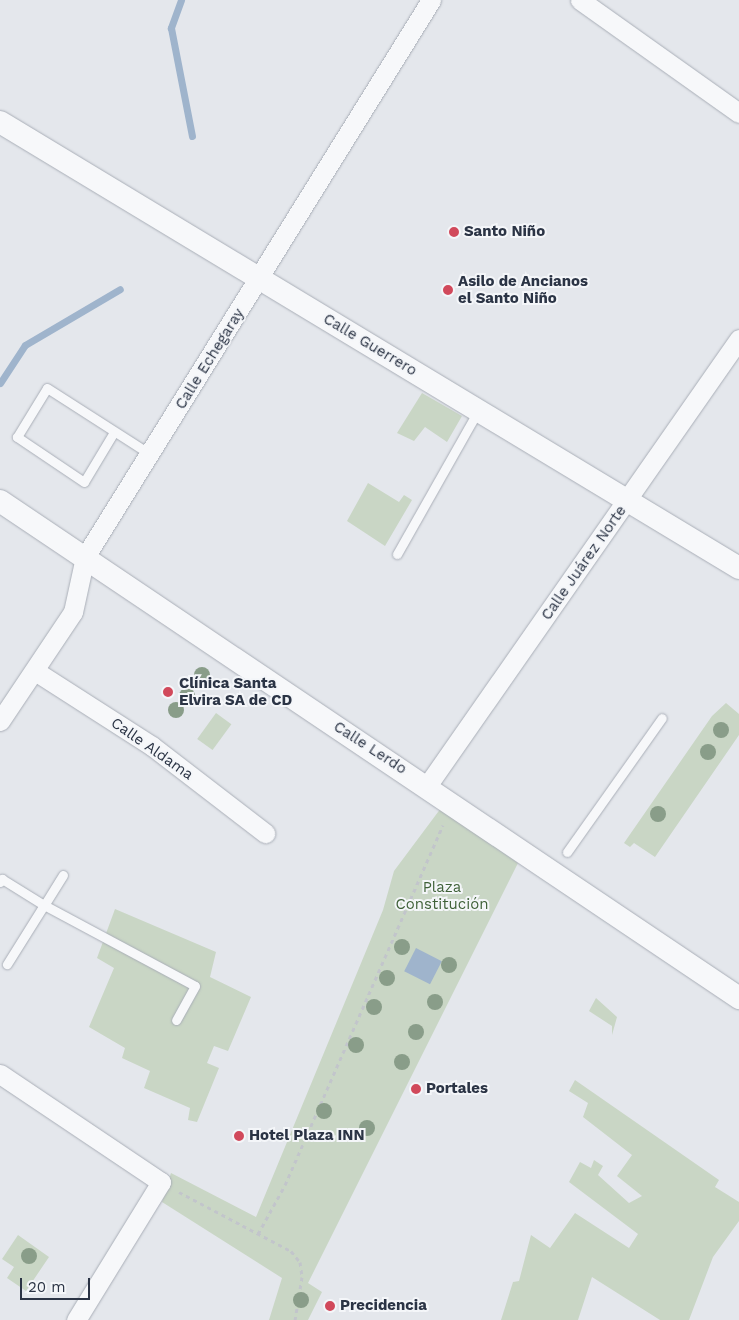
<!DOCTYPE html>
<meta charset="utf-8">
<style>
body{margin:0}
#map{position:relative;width:739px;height:1320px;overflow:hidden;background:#e4e7ec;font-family:"Work Sans",sans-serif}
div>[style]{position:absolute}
.green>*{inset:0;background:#c9d6c5;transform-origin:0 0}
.water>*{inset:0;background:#9fb4cc;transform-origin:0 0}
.stream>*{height:7px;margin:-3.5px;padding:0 3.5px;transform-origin:3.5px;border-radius:3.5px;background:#9fb4cc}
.path>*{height:3px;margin-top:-1.5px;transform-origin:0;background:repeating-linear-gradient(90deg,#c2c5cb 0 4px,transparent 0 8px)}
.roads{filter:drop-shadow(0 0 1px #a9aeb7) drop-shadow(0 0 1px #a9aeb7)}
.service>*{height:9px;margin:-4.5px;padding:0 4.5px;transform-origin:4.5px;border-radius:4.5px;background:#f7f8fa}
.minor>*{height:19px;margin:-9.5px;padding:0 9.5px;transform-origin:9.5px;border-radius:9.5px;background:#f7f8fa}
.tertiary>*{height:22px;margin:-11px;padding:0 11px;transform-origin:11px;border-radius:11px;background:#f7f8fa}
.trees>*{width:16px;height:16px;margin:-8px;border-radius:50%;background:#899d89}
.dots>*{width:14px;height:14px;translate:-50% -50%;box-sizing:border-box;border:2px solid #f4f6f9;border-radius:50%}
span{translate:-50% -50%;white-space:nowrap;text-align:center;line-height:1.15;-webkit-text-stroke:4px #f4f6f9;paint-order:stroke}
.poi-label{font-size:15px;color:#2b3445;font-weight:700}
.left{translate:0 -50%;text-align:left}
.street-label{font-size:15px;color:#2b3445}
.park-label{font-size:15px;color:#3f6138}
.scale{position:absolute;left:20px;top:1278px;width:70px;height:22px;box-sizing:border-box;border:2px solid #2b3445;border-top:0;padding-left:6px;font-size:15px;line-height:18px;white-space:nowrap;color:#2b3445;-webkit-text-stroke:4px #f4f6f9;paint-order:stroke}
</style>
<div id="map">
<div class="green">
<i style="clip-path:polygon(422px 393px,462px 416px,447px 442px,425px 427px,414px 441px,397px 433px)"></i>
<i style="clip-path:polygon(368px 483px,399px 502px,404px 495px,412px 500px,385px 546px,347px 521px)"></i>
<i style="clip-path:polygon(726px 703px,739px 714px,739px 735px,655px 857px,634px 843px,630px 847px,624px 843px,712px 716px)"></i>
<i style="left:216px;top:713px;width:19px;height:32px;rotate:36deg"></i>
<i style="clip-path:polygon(441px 808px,518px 863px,308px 1283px,322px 1292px,308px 1320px,269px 1320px,282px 1278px,162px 1202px,171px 1173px,256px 1217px,383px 910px,394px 871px)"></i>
<i style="clip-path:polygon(115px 909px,216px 952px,210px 977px,251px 997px,228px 1051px,214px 1046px,207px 1063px,219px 1068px,197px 1122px,188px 1120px,190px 1108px,144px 1088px,150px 1071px,122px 1058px,125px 1048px,89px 1027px,114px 968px,97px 958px)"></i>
<i style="clip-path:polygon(596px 998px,617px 1017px,612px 1035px,612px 1026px,589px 1011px)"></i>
<i style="clip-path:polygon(575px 1080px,719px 1180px,715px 1187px,739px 1202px,739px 1221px,713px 1257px,689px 1320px,660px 1320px,592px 1277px,578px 1320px,501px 1320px,513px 1282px,519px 1281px,531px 1235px,550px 1248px,575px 1213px,629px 1248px,638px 1234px,569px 1182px,580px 1162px,591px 1168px,594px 1160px,603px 1166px,598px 1175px,629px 1203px,642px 1196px,617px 1176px,632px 1155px,583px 1117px,588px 1103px,569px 1091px)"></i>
<i style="clip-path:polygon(18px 1235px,49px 1257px,26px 1291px,7px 1278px,14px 1267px,2px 1259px)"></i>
</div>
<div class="water">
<i style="left:416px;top:948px;width:29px;height:26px;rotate:27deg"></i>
</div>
<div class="stream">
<i style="left:181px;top:0;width:30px;rotate:110deg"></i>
<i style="left:171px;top:28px;width:110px;rotate:79deg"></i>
<i style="left:0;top:383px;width:45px;rotate:-56.7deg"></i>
<i style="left:25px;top:345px;width:110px;rotate:-30.5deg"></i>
</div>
<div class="path">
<i style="left:179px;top:1192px;width:127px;rotate:27.8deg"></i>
<i style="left:291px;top:1251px;width:14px;rotate:51deg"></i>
<i style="left:300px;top:1262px;width:15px;rotate:82deg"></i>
<i style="left:302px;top:1277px;width:44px;rotate:99.2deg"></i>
<i style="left:258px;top:1234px;width:56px;rotate:-61.1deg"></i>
<i style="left:285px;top:1185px;width:393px;rotate:-66.3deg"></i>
</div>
<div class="roads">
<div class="service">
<i style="left:114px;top:432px;width:58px;rotate:121deg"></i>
<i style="left:84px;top:482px;width:81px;rotate:-146.1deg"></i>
<i style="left:17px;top:437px;width:57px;rotate:-58.5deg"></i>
<i style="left:47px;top:388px;width:122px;rotate:32.7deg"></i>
<i style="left:397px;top:554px;width:164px;rotate:-60.5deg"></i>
<i style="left:567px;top:852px;width:164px;rotate:-54.7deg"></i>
<i style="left:63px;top:875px;width:36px;rotate:122deg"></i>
<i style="left:44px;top:905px;width:171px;rotate:28.2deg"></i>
<i style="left:195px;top:986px;width:39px;rotate:119deg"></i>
<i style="left:0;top:882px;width:4px;rotate:-56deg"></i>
<i style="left:2px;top:879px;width:49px;rotate:31.8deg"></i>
<i style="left:44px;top:905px;width:70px;rotate:122.1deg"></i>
</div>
<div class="minor">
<i style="left:580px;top:0;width:195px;rotate:35.4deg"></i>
<i style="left:35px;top:671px;width:139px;rotate:32.7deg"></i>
<i style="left:152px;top:746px;width:143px;rotate:37.6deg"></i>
<i style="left:0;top:721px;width:131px;rotate:-56.2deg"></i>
<i style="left:73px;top:612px;width:56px;rotate:-77.7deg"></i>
<i style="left:85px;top:557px;width:656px;rotate:-58.15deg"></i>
<i style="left:427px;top:786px;width:545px;rotate:-55.09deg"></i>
<i style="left:0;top:1074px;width:194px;rotate:33.9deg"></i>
<i style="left:161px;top:1182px;width:162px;rotate:121.6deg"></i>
</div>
<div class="tertiary">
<i style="left:0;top:122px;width:863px;rotate:31.11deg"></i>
<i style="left:0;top:501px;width:891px;rotate:33.92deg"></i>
</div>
</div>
<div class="trees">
<i style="left:202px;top:675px"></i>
<i style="left:187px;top:696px"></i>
<i style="left:176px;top:710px"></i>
<i style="left:721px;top:730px"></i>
<i style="left:708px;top:752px"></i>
<i style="left:658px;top:814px"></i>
<i style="left:402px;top:947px"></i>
<i style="left:449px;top:965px"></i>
<i style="left:387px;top:978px"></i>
<i style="left:435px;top:1002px"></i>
<i style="left:374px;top:1007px"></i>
<i style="left:416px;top:1032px"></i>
<i style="left:356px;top:1045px"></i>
<i style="left:402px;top:1062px"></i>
<i style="left:324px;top:1111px"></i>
<i style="left:367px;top:1128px"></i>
<i style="left:29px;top:1256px"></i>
<i style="left:301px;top:1300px"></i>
</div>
<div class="dots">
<i style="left:454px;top:232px;background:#d1495b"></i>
<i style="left:448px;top:290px;background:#d1495b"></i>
<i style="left:168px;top:692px;background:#d1495b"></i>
<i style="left:416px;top:1089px;background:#d1495b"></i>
<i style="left:239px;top:1136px;background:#d1495b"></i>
<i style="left:330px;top:1306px;background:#d1495b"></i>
</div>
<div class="poi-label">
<span class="left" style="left:464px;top:232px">Santo Niño</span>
<span class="left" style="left:458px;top:290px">Asilo de Ancianos<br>el Santo Niño</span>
<span class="left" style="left:179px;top:692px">Clínica Santa<br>Elvira SA de CD</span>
<span class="left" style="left:426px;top:1089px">Portales</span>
<span class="left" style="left:249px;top:1136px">Hotel Plaza INN</span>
<span class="left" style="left:340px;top:1306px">Precidencia</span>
</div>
<div class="street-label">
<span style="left:370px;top:345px;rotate:31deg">Calle Guerrero</span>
<span style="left:210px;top:359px;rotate:-58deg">Calle Echegaray</span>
<span style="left:584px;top:563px;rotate:-55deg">Calle Juárez Norte</span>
<span style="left:370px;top:748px;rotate:33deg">Calle Lerdo</span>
<span style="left:152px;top:749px;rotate:35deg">Calle Aldama</span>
</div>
<div class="park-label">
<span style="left:442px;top:896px">Plaza<br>Constitución</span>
</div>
<div class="scale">20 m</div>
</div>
